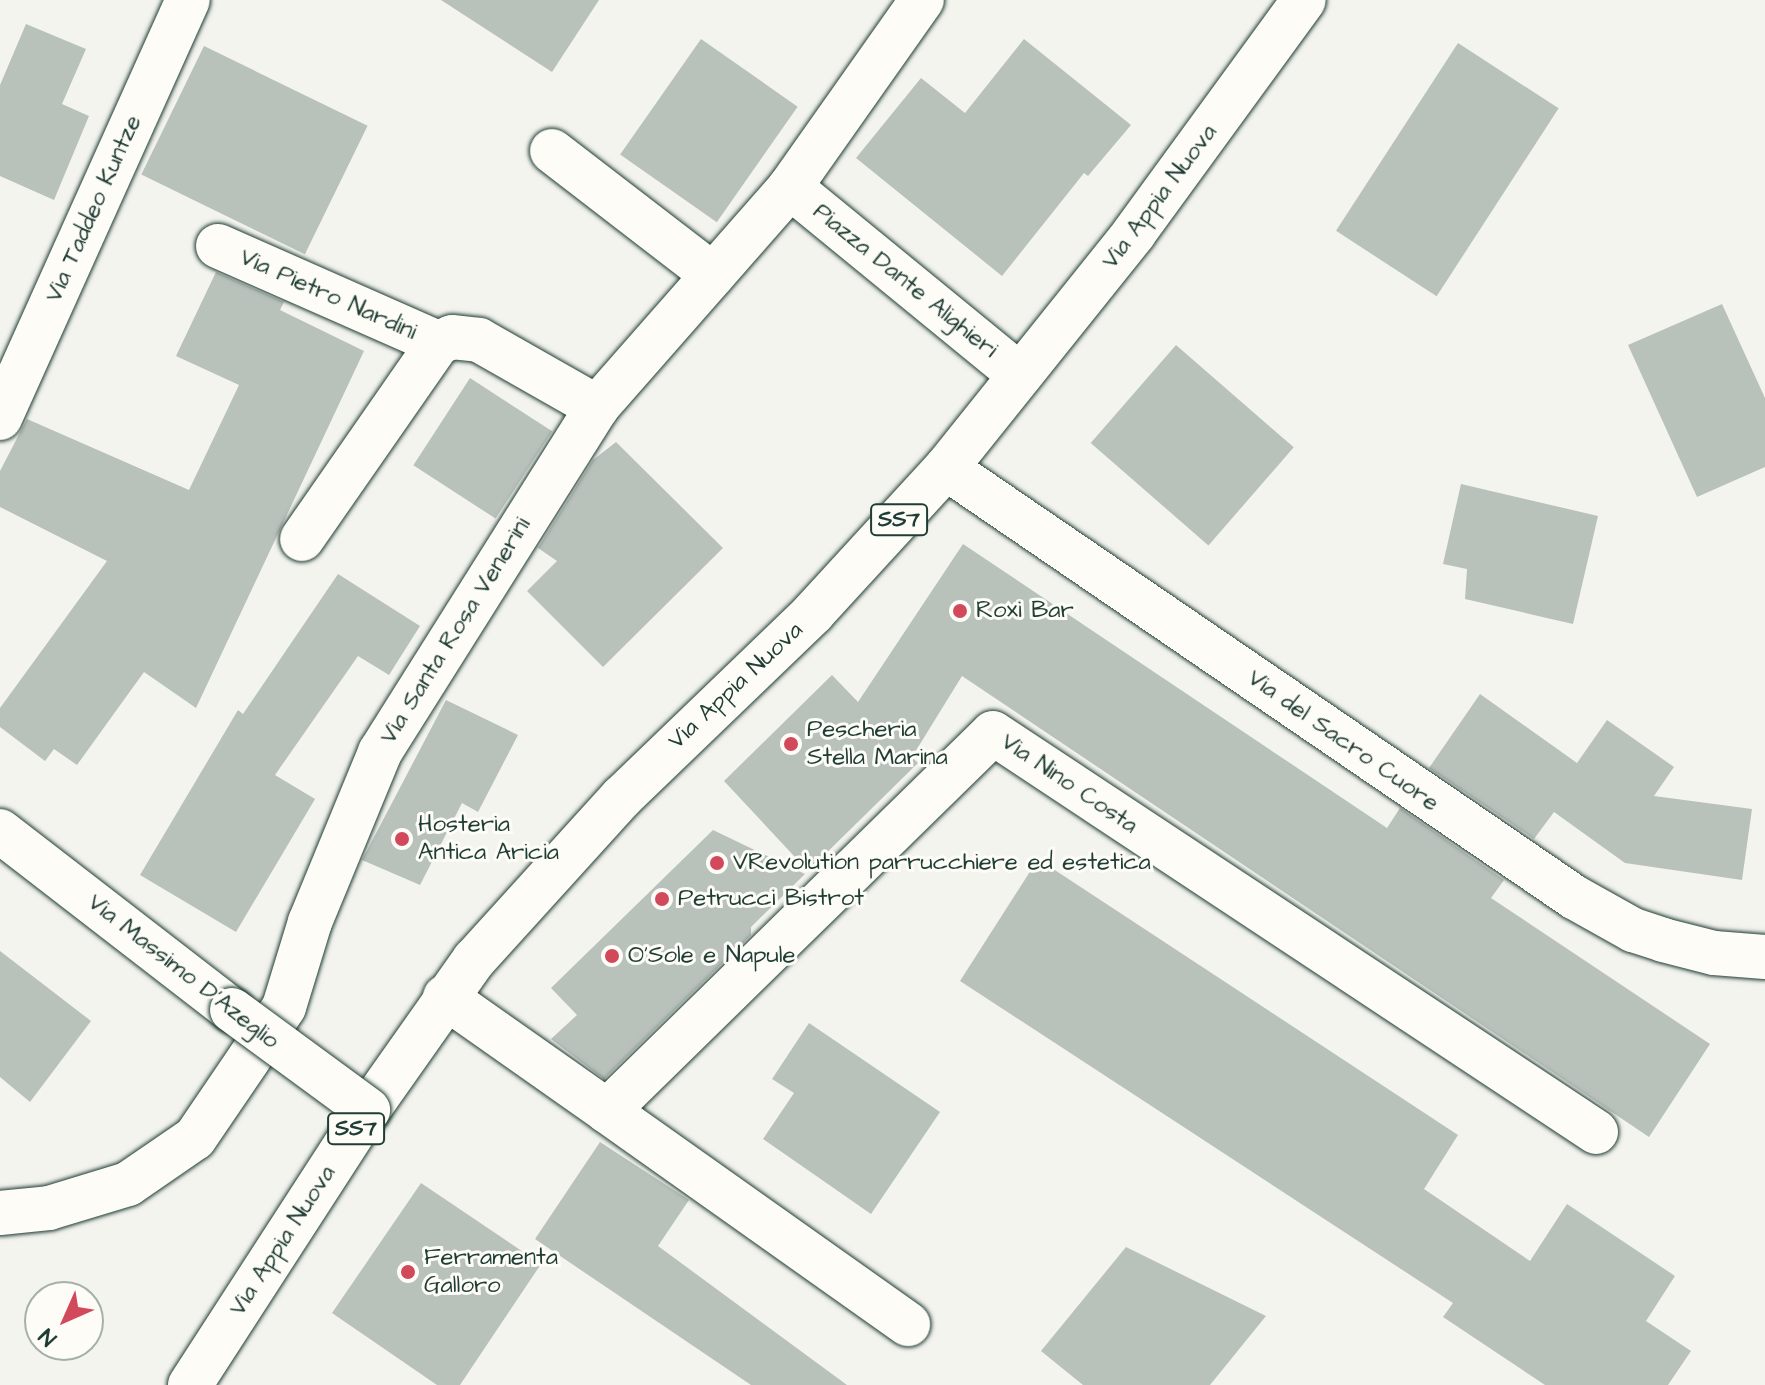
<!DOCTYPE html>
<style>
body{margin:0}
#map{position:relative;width:1765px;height:1385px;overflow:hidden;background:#f4f4ef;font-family:"Architects Daughter",sans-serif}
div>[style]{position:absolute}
.building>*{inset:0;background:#b9c1bb;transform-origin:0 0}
.roads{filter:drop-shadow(0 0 2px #1f3d34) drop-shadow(0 0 2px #1f3d34)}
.minor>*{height:44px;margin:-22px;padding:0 22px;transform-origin:22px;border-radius:22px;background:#fdfcf7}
.major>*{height:44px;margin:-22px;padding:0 22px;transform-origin:22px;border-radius:22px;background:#fdfcf7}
.bridges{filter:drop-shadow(0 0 2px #1f3d34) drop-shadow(0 0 2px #1f3d34)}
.minor-bridge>*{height:44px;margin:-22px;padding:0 22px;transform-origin:22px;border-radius:22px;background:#fdfcf7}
.dots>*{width:22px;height:22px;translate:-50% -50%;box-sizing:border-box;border:4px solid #fdfcf7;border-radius:50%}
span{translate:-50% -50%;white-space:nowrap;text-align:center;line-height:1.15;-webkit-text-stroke:6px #fdfcf7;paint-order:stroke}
.shield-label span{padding:2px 6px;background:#fdfcf7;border:2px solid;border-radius:6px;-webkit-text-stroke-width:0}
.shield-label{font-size:22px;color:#1f3d34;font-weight:700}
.street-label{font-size:24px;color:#1f3d34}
.poi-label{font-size:24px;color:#1f3d34}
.left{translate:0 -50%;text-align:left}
.north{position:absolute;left:24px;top:1281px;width:80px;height:80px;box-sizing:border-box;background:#fdfcf7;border:2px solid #a4b0a9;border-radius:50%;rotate:225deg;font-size:22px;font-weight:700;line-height:32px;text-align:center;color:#1f3d34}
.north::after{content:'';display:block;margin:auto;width:28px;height:36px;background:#d1495b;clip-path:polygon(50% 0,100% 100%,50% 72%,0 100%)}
</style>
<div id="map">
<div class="building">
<i style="clip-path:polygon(441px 0,599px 0,552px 72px)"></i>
<i style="clip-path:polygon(26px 24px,86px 49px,62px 104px,89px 116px,54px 200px,0 176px,0 85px)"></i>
<i style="left:701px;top:39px;width:118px;height:141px;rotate:35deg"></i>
<i style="clip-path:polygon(1024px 39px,1131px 125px,1088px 176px,1084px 173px,1002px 276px,856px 158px,921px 78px,965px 113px)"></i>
<i style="left:1458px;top:43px;width:120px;height:224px;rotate:33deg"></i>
<i style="left:204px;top:46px;width:182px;height:143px;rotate:26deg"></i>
<i style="clip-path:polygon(216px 272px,284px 302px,280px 310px,364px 351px,196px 708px,144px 672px,77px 765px,54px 749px,45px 761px,0 727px,0 708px,107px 561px,0 507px,0 471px,27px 419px,189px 490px,239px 385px,176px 356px)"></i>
<i style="clip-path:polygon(1722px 304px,1765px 398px,1765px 467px,1697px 497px,1628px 345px)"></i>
<i style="left:1176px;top:345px;width:156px;height:130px;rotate:41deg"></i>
<i style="left:470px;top:378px;width:98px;height:104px;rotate:33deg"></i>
<i style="clip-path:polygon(616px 442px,723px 548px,603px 667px,527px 591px,557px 561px,538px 548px,593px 460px)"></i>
<i style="clip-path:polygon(1461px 484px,1598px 516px,1573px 624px,1465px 599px,1467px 569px,1443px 564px)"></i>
<i style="clip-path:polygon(963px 544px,1387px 828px,1400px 808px,1504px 880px,1491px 898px,1710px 1044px,1649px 1137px,962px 676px,912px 757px,918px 763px,808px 871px,724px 781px,832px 675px,858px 702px)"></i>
<i style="clip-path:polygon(338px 574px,420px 626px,389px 675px,358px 656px,275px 775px,315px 799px,236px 932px,140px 875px,238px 710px,243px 714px)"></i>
<i style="clip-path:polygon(1480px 694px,1577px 763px,1607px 720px,1674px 767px,1654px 796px,1752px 809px,1742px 880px,1625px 863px,1554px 812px,1534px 839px,1429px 768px)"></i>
<i style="clip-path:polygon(446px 700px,518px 735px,478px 812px,462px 803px,420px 885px,362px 860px)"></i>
<i style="clip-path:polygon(713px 830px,805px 874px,751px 927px,751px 935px,604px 1079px,551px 1039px,577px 1015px,551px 988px)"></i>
<i style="clip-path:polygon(1038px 859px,1458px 1135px,1424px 1189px,1530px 1261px,1567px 1204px,1675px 1276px,1646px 1321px,1691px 1351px,1668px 1385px,1545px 1385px,1443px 1317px,1453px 1303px,960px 981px)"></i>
<i style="clip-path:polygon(0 951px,91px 1021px,30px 1102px,0 1077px)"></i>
<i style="clip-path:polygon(809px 1023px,940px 1112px,871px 1214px,763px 1139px,794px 1093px,772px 1079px)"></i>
<i style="clip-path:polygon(600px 1142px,689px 1200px,658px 1246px,847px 1385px,751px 1385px,535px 1239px)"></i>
<i style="clip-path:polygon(421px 1183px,541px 1264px,460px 1385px,437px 1385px,332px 1313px)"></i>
<i style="clip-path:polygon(1126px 1247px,1266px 1316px,1210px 1385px,1083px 1385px,1041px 1351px)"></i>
</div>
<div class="roads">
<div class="minor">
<i style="left:552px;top:151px;width:203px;rotate:37.6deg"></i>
<i style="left:790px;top:187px;width:297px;rotate:39.3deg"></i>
<i style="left:218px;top:246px;width:240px;rotate:23.8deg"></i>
<i style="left:438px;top:343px;width:15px;rotate:-23deg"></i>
<i style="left:452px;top:337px;width:27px;rotate:6deg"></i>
<i style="left:479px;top:340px;width:136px;rotate:29.6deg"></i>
<i style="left:0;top:418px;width:458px;rotate:-65.8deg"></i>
<i style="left:946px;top:468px;width:761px;rotate:34.34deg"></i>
<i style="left:1574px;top:897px;width:68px;rotate:29.2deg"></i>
<i style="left:1633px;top:930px;width:32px;rotate:18deg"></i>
<i style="left:1663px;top:940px;width:53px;rotate:14.3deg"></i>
<i style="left:1714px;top:953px;width:51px;rotate:4.5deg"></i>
<i style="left:302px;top:539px;width:239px;rotate:-55.2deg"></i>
<i style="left:0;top:831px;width:293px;rotate:37.7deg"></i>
<i style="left:445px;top:997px;width:198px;rotate:35.1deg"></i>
<i style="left:607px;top:1111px;width:540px;rotate:-44.4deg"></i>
<i style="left:993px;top:733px;width:723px;rotate:33.49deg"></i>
<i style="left:607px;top:1111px;width:369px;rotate:35.3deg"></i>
<i style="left:0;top:1213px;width:49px;rotate:-5.8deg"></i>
<i style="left:49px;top:1208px;width:83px;rotate:-16.9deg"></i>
<i style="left:128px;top:1184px;width:81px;rotate:-34.5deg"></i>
<i style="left:195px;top:1138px;width:158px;rotate:-55.8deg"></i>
<i style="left:284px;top:1007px;width:89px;rotate:-73deg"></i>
<i style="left:310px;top:922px;width:184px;rotate:-67.6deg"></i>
<i style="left:380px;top:752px;width:408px;rotate:-57.8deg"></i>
<i style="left:597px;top:407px;width:293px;rotate:-48.7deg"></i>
<i style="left:790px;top:187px;width:229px;rotate:-54.8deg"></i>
</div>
<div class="major">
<i style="left:190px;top:1385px;width:328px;rotate:-57.1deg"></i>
<i style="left:368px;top:1110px;width:184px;rotate:-54.8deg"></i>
<i style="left:474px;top:960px;width:220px;rotate:-47.8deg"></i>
<i style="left:622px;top:797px;width:265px;rotate:-43.9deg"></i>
<i style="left:813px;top:613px;width:197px;rotate:-47.5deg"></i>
<i style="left:946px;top:468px;width:301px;rotate:-51.3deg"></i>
<i style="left:1134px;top:233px;width:288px;rotate:-53.9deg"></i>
</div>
</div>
<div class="bridges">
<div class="minor-bridge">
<i style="left:232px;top:1010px;width:169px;rotate:36.3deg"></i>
</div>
</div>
<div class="dots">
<i style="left:960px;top:611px;background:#d1495b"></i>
<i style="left:791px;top:744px;background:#d1495b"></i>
<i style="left:402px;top:839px;background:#d1495b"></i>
<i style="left:717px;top:863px;background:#d1495b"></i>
<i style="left:662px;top:899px;background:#d1495b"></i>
<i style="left:612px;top:956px;background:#d1495b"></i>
<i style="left:408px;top:1272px;background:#d1495b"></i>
</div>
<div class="shield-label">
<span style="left:899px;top:520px">SS7</span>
<span style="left:356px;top:1129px">SS7</span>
</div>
<div class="street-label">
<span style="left:1160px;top:197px;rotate:-53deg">Via Appia Nuova</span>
<span style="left:94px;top:209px;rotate:-66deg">Via Taddeo Kuntze</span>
<span style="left:905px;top:281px;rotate:39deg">Piazza Dante Alighieri</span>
<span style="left:328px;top:295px;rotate:24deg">Via Pietro Nardini</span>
<span style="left:456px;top:631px;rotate:-58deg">Via Santa Rosa Venerini</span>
<span style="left:736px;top:686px;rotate:-43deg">Via Appia Nuova</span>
<span style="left:1343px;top:741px;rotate:35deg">Via del Sacro Cuore</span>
<span style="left:1069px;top:784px;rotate:34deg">Via Nino Costa</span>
<span style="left:183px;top:972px;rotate:38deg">Via Massimo D'Azeglio</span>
<span style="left:283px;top:1241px;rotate:-57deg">Via Appia Nuova</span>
</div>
<div class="poi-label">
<span class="left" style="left:976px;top:611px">Roxi Bar</span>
<span class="left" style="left:807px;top:744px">Pescheria<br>Stella Marina</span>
<span class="left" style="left:418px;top:839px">Hosteria<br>Antica Aricia</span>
<span class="left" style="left:733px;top:863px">VRevolution parrucchiere ed estetica</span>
<span class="left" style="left:678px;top:899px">Petrucci Bistrot</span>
<span class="left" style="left:628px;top:956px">O'Sole e Napule</span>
<span class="left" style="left:424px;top:1272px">Ferramenta<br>Galloro</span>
</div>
<div class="north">N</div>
</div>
